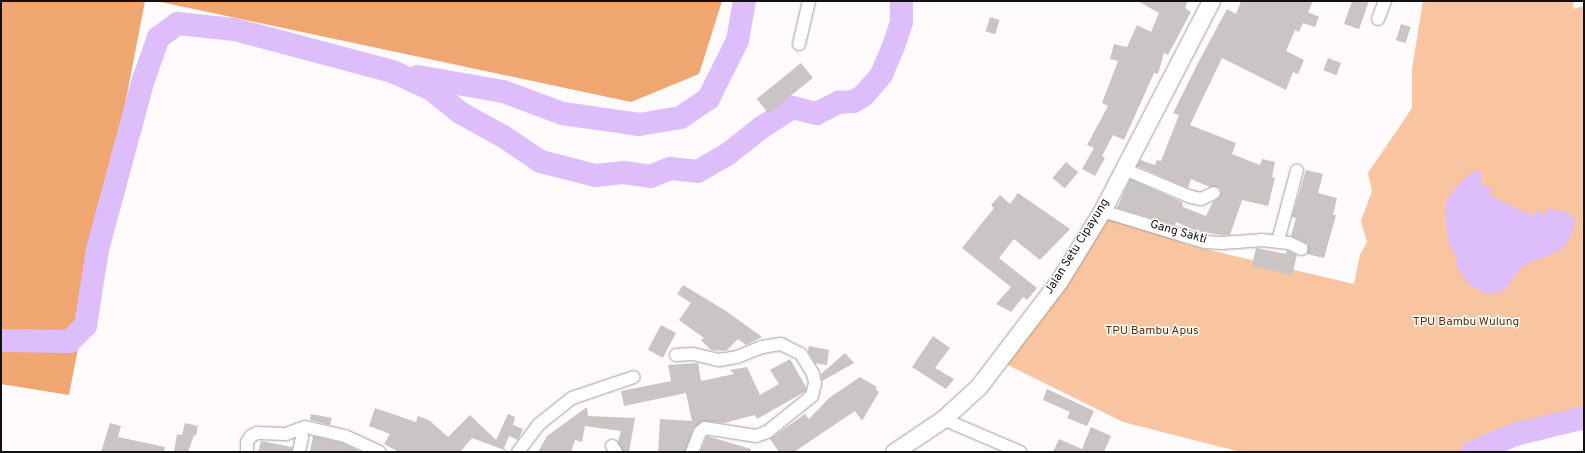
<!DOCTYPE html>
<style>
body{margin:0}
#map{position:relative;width:1585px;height:453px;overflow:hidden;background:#fffafb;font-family:Overpass,sans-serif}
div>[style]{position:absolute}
.green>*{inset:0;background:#f9c5a1}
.forest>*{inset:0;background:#efa671}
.water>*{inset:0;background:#debefa}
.river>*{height:23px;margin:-11.5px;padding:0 11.5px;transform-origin:11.5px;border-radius:11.5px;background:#debefa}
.building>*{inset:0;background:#cac5c4;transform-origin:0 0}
.roads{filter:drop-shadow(0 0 1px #a19d9e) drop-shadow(0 0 1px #a19d9e)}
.street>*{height:12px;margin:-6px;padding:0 6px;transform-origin:6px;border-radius:6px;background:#fff}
.secondary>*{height:17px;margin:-8.5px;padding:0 8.5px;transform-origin:8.5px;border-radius:8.5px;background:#fff}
span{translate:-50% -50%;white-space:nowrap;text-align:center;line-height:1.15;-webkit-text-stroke:3px #fff;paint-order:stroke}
.street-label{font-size:12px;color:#121111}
.park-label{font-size:12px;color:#5e2f05}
.frame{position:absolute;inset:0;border:2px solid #121111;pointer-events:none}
</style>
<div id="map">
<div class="green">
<i style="clip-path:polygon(1423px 1px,1574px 1px,1573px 9px,1584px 6px,1584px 409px,1458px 452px,1241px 452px,1123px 422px,1006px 364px,1112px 214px,1188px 245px,1354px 284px,1360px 255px,1367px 242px,1361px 221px,1372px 191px,1368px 173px,1412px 108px,1412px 69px)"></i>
</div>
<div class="forest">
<i style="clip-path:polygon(1px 1px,145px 1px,69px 395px,1px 384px)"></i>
<i style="clip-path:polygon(156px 1px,722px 1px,699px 74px,631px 102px)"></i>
</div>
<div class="water">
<i style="clip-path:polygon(1477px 169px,1483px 176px,1480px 183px,1492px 189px,1489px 195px,1533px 216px,1537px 210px,1545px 215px,1549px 208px,1568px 213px,1576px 220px,1569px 240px,1562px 249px,1521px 267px,1507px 288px,1497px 293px,1487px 294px,1468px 284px,1456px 265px,1457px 258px,1448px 242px,1445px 212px,1447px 200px,1461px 181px)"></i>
</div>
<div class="river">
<i style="left:417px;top:76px;width:87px;rotate:9.9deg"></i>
<i style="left:503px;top:91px;width:63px;rotate:20.4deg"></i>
<i style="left:562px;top:113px;width:78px;rotate:8.1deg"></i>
<i style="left:639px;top:124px;width:42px;rotate:-9.7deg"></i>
<i style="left:680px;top:117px;width:34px;rotate:-34deg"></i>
<i style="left:708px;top:98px;width:65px;rotate:-63.4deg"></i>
<i style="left:737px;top:40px;width:40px;rotate:-80deg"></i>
<i style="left:1px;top:340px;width:68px;rotate:0.8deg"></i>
<i style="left:69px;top:341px;width:23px;rotate:-45deg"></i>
<i style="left:85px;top:325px;width:77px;rotate:-81deg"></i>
<i style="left:97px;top:249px;width:176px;rotate:-74.9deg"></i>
<i style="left:143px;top:79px;width:45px;rotate:-70.3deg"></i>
<i style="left:158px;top:37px;width:24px;rotate:-36deg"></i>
<i style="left:177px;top:23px;width:57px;rotate:6deg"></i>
<i style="left:234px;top:29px;width:163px;rotate:14.9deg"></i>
<i style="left:392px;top:71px;width:43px;rotate:24.8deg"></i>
<i style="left:431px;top:89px;width:38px;rotate:39deg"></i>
<i style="left:461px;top:113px;width:48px;rotate:28.7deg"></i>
<i style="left:503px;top:136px;width:45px;rotate:34deg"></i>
<i style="left:540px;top:161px;width:57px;rotate:14.3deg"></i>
<i style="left:595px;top:175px;width:28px;rotate:-6deg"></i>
<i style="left:623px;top:172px;width:27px;rotate:8deg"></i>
<i style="left:650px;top:176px;width:22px;rotate:-22deg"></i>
<i style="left:670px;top:168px;width:27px;rotate:6deg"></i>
<i style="left:697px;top:171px;width:36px;rotate:-30deg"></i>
<i style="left:728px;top:153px;width:42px;rotate:-38.2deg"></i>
<i style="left:761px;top:127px;width:37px;rotate:-33deg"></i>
<i style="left:792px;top:107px;width:25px;rotate:14deg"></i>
<i style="left:816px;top:113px;width:25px;rotate:-27deg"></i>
<i style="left:838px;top:102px;width:15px;rotate:-4deg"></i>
<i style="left:853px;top:101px;width:12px;rotate:-31deg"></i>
<i style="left:863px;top:95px;width:28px;rotate:-49deg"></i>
<i style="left:881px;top:74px;width:30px;rotate:-67deg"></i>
<i style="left:893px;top:46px;width:25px;rotate:-72deg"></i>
<i style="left:901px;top:22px;width:21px;rotate:-90deg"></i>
<i style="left:1471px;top:452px;width:48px;rotate:-22.2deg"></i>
<i style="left:1515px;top:434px;width:71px;rotate:-13.8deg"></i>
</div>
<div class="building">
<i style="clip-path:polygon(1138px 1px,1188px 1px,1185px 8px,1191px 12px,1168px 55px,1164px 53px,1158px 74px,1154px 73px,1124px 140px,1113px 135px,1102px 156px,1105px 158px,1095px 176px,1082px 169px,1094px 148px,1087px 145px,1108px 106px,1102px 103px,1118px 61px,1110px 59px,1114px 44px,1127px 47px,1137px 25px,1151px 32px,1159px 13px)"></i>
<i style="clip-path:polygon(1241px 1px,1313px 1px,1308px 12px,1319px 17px,1315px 27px,1303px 23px,1299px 32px,1295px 30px,1286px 51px,1304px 60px,1298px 74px,1293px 72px,1286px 90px,1222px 58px,1190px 125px,1236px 143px,1232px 154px,1260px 165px,1262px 159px,1275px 162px,1272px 177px,1275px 178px,1268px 206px,1242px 200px,1230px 235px,1222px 235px,1197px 231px,1176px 222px,1175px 225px,1117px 208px,1130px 179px,1182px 202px,1183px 207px,1206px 216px,1213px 202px,1220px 197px,1221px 190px,1218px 187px,1210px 187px,1191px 179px,1188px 188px,1137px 166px,1140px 160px,1155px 165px,1157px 160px,1161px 161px,1179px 115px,1173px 113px,1199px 61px,1227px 9px,1236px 14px)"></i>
<i style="clip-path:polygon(1352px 1px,1369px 1px,1359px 29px,1344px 24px)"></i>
<i style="left:990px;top:17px;width:10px;height:15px;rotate:17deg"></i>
<i style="left:1401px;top:24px;width:10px;height:17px;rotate:17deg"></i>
<i style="left:1328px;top:58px;width:14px;height:13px;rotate:21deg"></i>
<i style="left:801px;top:63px;width:19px;height:57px;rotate:51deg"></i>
<i style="left:1066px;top:162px;width:16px;height:21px;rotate:40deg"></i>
<i style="clip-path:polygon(1306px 170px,1323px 174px,1318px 193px,1337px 198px,1333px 215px,1336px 215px,1324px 258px,1307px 254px,1308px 244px,1291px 236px,1296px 218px,1292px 217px)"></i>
<i style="clip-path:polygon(1018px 193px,1070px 229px,1040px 260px,1014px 239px,999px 258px,1037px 288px,1027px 300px,1023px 297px,1011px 312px,996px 304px,1011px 287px,962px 248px,994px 208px,991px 205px,1000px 195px,1010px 204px)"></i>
<i style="clip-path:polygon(1256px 248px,1286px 254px,1287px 250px,1297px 255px,1292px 275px,1252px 266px)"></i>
<i style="clip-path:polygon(683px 285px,726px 311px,762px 337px,746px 345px,738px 339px,726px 351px,711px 350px,701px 340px,704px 338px,679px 320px,691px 303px,677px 294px)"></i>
<i style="left:661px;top:325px;width:17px;height:28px;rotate:28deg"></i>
<i style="clip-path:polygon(933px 336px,950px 348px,935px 368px,954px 379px,946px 389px,912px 367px)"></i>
<i style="clip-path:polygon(809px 346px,829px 350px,827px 365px,815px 363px,808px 351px)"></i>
<i style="clip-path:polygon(845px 353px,854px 363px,822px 381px,821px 374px)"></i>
<i style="clip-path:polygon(790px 359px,806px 387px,806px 391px,757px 419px,755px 415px,724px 423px,703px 421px,693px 429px,685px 452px,658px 452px,660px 419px,692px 421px,686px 393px,624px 406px,621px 391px,671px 381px,668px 365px,698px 363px,701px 381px,734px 374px,730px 370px,747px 367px,760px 395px,779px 384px,770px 370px)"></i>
<i style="clip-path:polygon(860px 377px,877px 387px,876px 390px,879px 392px,862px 421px,855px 411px,794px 452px,779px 452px,770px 439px,805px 414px,809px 419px,829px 398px)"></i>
<i style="clip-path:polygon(1047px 389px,1094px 411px,1087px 426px,1067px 418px,1070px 412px,1043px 400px)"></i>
<i style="clip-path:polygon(587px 407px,588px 416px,635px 418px,629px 452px,623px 452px,618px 442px,621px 431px,585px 426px,582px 442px,575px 440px,571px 452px,538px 452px,547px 436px)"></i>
<i style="clip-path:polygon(375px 408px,416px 422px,418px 416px,429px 420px,448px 437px,470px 415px,496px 440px,508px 414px,515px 417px,513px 425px,523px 429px,518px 440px,509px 436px,504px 448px,507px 451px,472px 438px,460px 452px,399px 452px,384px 444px,390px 434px,369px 426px)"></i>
<i style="clip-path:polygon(311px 414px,332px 418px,330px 425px,310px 420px)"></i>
<i style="clip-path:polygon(110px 423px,121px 426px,118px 437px,165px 447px,164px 452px,101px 452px)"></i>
<i style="clip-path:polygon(185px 423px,198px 426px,196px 436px,194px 435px,188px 452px,174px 452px,177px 434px,182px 435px)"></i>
<i style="clip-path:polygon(1091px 427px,1111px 436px,1104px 452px,1053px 452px,1059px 439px,1082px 449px)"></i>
<i style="clip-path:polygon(313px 436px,343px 443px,361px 452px,310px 452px)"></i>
<i style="clip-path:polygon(707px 436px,751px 449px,751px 452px,700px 452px)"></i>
<i style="clip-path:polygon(261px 441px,292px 447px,292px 452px,258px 452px)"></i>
</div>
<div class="roads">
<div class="street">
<i style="left:1378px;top:19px;width:19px;rotate:-69deg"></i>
<i style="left:799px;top:44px;width:44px;rotate:-76.9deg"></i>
<i style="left:1124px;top:169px;width:73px;rotate:22.7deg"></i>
<i style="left:1191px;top:197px;width:10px;rotate:11deg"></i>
<i style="left:1201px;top:199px;width:14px;rotate:-25deg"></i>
<i style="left:1102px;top:211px;width:108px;rotate:16.8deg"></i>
<i style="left:1205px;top:242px;width:17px;rotate:3deg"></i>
<i style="left:1222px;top:243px;width:39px;rotate:-4deg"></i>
<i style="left:1261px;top:240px;width:28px;rotate:6deg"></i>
<i style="left:1289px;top:243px;width:14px;rotate:25deg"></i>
<i style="left:1278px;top:241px;width:73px;rotate:-75deg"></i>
<i style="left:676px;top:355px;width:17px;rotate:-3deg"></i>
<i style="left:693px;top:354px;width:27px;rotate:13deg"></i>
<i style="left:719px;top:360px;width:18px;rotate:-9deg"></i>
<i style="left:737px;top:357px;width:27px;rotate:-22deg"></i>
<i style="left:762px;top:347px;width:19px;rotate:-9deg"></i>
<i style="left:781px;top:344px;width:22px;rotate:27deg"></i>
<i style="left:801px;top:354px;width:23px;rotate:59deg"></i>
<i style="left:813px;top:374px;width:9px;rotate:77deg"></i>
<i style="left:815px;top:383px;width:13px;rotate:103deg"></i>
<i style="left:812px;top:396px;width:58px;rotate:141.3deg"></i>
<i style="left:767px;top:432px;width:12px;rotate:160deg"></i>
<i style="left:756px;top:436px;width:52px;rotate:-171.1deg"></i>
<i style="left:705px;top:428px;width:6px;rotate:141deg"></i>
<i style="left:700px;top:432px;width:22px;rotate:112deg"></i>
<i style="left:943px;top:419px;width:84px;rotate:23.2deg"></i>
<i style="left:299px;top:429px;width:9px;rotate:69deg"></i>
<i style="left:302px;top:437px;width:15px;rotate:101deg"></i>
<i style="left:612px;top:446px;width:7px;rotate:56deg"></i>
<i style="left:247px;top:452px;width:10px;rotate:-90deg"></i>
<i style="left:247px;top:442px;width:7px;rotate:-56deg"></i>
<i style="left:251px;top:436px;width:7px;rotate:-27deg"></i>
<i style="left:257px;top:433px;width:29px;rotate:2deg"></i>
<i style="left:286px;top:434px;width:20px;rotate:-20deg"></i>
<i style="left:305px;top:427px;width:41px;rotate:12.7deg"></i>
<i style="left:345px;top:436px;width:38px;rotate:25deg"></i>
<i style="left:518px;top:452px;width:34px;rotate:-53deg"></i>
<i style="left:538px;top:425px;width:43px;rotate:-38.5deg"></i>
<i style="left:572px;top:398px;width:65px;rotate:-18.7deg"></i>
</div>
<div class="secondary">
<i style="left:894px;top:452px;width:59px;rotate:-34deg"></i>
<i style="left:943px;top:419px;width:49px;rotate:-42.5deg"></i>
<i style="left:979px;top:386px;width:132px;rotate:-52.7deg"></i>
<i style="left:1059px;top:281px;width:82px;rotate:-58.4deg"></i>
<i style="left:1102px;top:211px;width:237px;rotate:-62.6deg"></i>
</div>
</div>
<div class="street-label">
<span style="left:1178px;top:233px;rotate:16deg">Gang Sakti</span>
<span style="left:1078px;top:247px;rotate:-58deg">Jalan Setu Cipayung</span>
</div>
<div class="park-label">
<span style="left:1466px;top:323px">TPU Bambu Wulung</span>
<span style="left:1152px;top:332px">TPU Bambu Apus</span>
</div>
<div class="frame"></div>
</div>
